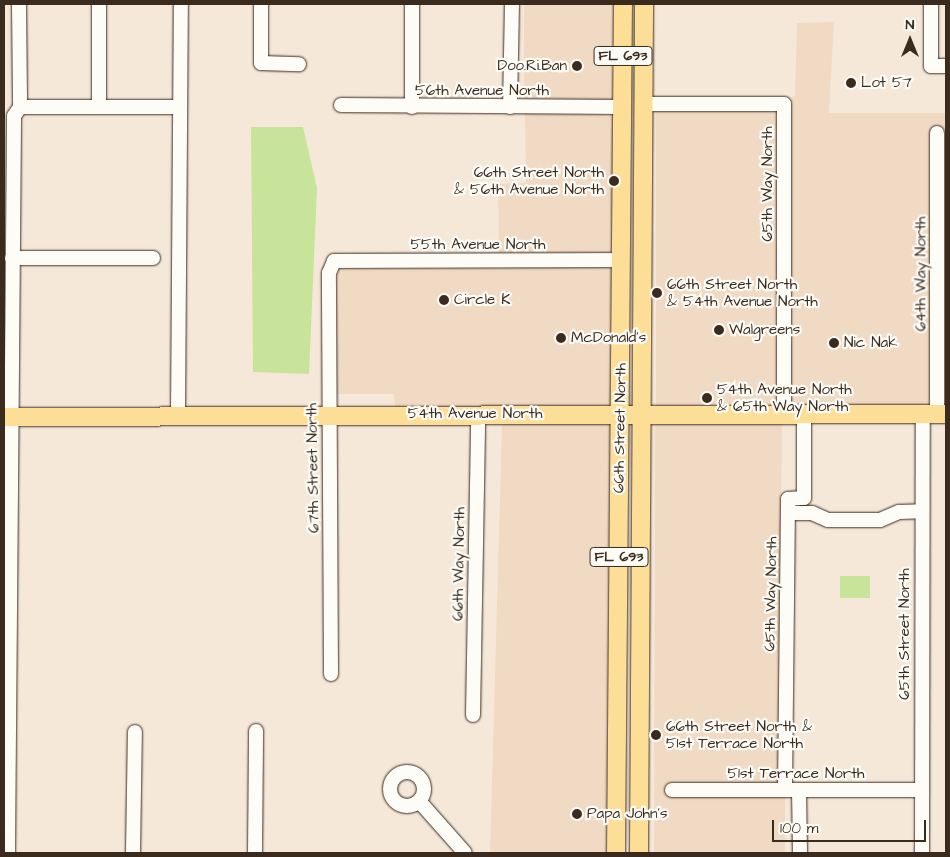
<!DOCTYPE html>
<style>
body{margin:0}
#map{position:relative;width:950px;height:857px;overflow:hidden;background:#f6e8d9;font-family:"Architects Daughter",sans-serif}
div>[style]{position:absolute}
.built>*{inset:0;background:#f1dac4;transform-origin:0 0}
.green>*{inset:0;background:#c8e39a;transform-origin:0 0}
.roads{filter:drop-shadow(0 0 1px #3b2a1e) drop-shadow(0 0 1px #3b2a1e)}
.minor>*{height:14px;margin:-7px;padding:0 7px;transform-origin:7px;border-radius:7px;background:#fdfcf7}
.minor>.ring{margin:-7px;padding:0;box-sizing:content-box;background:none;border:14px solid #fdfcf7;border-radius:50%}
.major>*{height:18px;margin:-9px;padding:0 9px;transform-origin:9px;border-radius:9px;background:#fcde96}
.dots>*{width:14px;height:14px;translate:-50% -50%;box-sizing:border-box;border:2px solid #fdfcf7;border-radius:50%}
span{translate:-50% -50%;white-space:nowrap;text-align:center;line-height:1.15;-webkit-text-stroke:4.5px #fdfcf7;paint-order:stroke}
.shield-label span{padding:1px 4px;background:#fdfcf7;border:1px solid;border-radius:4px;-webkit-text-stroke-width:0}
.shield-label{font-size:14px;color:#3b2a1e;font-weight:700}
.poi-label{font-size:15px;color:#3b2a1e}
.right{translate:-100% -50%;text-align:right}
.left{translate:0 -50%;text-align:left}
.street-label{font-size:15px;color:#3b2a1e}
.frame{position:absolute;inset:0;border:5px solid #3b2a1e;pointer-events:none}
.north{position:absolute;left:885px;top:15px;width:50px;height:50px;-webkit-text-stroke:4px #fdfcf7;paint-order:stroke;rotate:0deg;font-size:14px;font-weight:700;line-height:20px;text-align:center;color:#3b2a1e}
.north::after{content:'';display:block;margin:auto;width:18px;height:22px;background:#3b2a1e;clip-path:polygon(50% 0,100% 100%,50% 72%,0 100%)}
.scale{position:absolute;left:772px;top:820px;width:154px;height:22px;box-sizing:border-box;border:2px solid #3b2a1e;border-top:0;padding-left:6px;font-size:15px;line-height:18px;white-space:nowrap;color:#3b2a1e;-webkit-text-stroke:4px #fdfcf7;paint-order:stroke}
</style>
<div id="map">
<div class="built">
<i style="left:524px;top:4px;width:91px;height:97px"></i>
<i style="clip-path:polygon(834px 22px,829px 113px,946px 113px,946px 408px,943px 408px,942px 127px,932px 127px,932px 408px,789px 409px,789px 100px,795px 95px,797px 23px)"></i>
<i style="left:779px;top:110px;width:299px;height:123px;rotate:90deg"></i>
<i style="clip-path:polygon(525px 113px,614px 113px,614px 254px,499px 255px,498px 184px,526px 183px)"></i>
<i style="clip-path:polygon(613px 266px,613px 409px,395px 408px,394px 394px,334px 394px,337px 267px)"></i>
<i style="clip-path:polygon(613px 421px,610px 853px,490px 853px,502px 425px,483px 423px)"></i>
<i style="clip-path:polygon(655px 421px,782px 422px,779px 783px,667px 785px,668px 796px,785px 795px,785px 853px,654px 853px)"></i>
</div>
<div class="green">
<i style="clip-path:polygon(251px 127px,303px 127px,317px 188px,309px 374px,253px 372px)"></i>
<i style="left:840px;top:576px;width:30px;height:22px"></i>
</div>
<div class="roads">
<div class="minor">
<i style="left:19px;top:4px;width:103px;rotate:89.4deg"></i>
<i style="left:261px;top:4px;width:59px;rotate:90deg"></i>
<i style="left:261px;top:63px;width:38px;rotate:2deg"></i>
<i style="left:412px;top:4px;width:103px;rotate:90deg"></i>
<i style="left:931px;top:4px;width:62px;rotate:90deg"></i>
<i style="left:931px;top:66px;width:15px"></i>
<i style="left:644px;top:104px;width:140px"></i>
<i style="left:784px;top:104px;width:311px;rotate:90deg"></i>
<i style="left:341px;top:105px;width:282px;rotate:0.4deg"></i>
<i style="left:99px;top:106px;width:102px;rotate:-90deg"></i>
<i style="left:20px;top:107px;width:160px"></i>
<i style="left:510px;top:107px;width:103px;rotate:-88.9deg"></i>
<i style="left:937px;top:133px;width:281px;rotate:90deg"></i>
<i style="left:12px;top:258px;width:141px"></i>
<i style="left:178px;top:416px;width:412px;rotate:-89.6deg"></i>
<i style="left:788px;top:513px;width:24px"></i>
<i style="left:812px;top:513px;width:17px;rotate:24deg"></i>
<i style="left:828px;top:520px;width:52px"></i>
<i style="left:880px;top:520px;width:21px;rotate:-23deg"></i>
<i style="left:899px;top:512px;width:23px;rotate:-2deg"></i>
<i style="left:331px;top:674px;width:401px;rotate:-90.3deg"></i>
<i style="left:329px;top:273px;width:13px;rotate:-67deg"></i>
<i style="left:334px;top:261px;width:288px;rotate:-0.2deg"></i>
<i style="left:473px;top:715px;width:301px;rotate:-89deg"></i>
<i class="ring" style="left:390px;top:772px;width:20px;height:20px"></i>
<i style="left:785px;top:789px;width:290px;rotate:-89.4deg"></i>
<i style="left:788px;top:499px;width:16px;rotate:-4deg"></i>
<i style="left:804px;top:498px;width:83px;rotate:-90deg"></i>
<i style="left:672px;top:790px;width:248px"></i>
<i style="left:799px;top:790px;width:63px;rotate:89.1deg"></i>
<i style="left:419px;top:801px;width:69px;rotate:48.5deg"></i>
<i style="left:8px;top:853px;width:737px;rotate:-89.53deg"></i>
<i style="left:14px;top:116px;width:11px;rotate:-56deg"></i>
<i style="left:133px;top:853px;width:121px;rotate:-89.1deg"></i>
<i style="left:255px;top:853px;width:122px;rotate:-89.5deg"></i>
<i style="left:922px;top:853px;width:439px;rotate:-89.9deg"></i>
</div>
<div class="major">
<i style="left:4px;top:417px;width:942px;rotate:-0.18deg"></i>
<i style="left:616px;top:853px;width:849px;rotate:-89.53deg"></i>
<i style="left:639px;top:853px;width:849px;rotate:-89.66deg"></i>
</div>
</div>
<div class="dots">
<i style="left:577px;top:66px;background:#3b2a1e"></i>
<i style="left:851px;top:83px;background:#3b2a1e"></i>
<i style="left:614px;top:181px;background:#3b2a1e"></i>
<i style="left:657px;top:293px;background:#3b2a1e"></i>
<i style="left:444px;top:300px;background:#3b2a1e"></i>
<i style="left:719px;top:330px;background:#3b2a1e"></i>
<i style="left:561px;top:338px;background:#3b2a1e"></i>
<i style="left:834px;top:343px;background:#3b2a1e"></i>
<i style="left:707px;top:398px;background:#3b2a1e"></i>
<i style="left:656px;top:735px;background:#3b2a1e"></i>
<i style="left:577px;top:814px;background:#3b2a1e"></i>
</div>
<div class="shield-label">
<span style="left:623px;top:56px">FL 693</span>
<span style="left:619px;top:557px">FL 693</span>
</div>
<div class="poi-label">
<span class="right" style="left:567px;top:66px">Doo.Ri.Ban</span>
<span class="left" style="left:861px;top:83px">Lot 57</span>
<span class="right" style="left:604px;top:181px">66th Street North<br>&amp; 56th Avenue North</span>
<span class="left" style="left:667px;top:293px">66th Street North<br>&amp; 54th Avenue North</span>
<span class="left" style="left:454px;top:300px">Circle K</span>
<span class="left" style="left:729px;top:330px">Walgreens</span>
<span class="left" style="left:571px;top:338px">McDonald's</span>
<span class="left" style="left:844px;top:343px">Nic Nak</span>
<span class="left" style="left:717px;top:398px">54th Avenue North<br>&amp; 65th Way North</span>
<span class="left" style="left:666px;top:735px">66th Street North &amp;<br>51st Terrace North</span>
<span class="left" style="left:587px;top:814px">Papa John's</span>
</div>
<div class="street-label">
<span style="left:482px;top:91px">56th Avenue North</span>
<span style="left:768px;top:184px;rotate:-90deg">65th Way North</span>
<span style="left:478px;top:245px">55th Avenue North</span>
<span style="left:921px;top:274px;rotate:-90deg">64th Way North</span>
<span style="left:475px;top:414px">54th Avenue North</span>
<span style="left:620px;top:428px;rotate:-89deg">66th Street North</span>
<span style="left:313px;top:468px;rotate:-91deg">67th Street North</span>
<span style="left:459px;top:564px;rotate:-89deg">66th Way North</span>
<span style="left:771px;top:594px;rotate:-89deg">65th Way North</span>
<span style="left:905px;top:634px;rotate:-90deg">65th Street North</span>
<span style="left:796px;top:774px">51st Terrace North</span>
</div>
<div class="frame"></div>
<div class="north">N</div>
<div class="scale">100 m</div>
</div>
